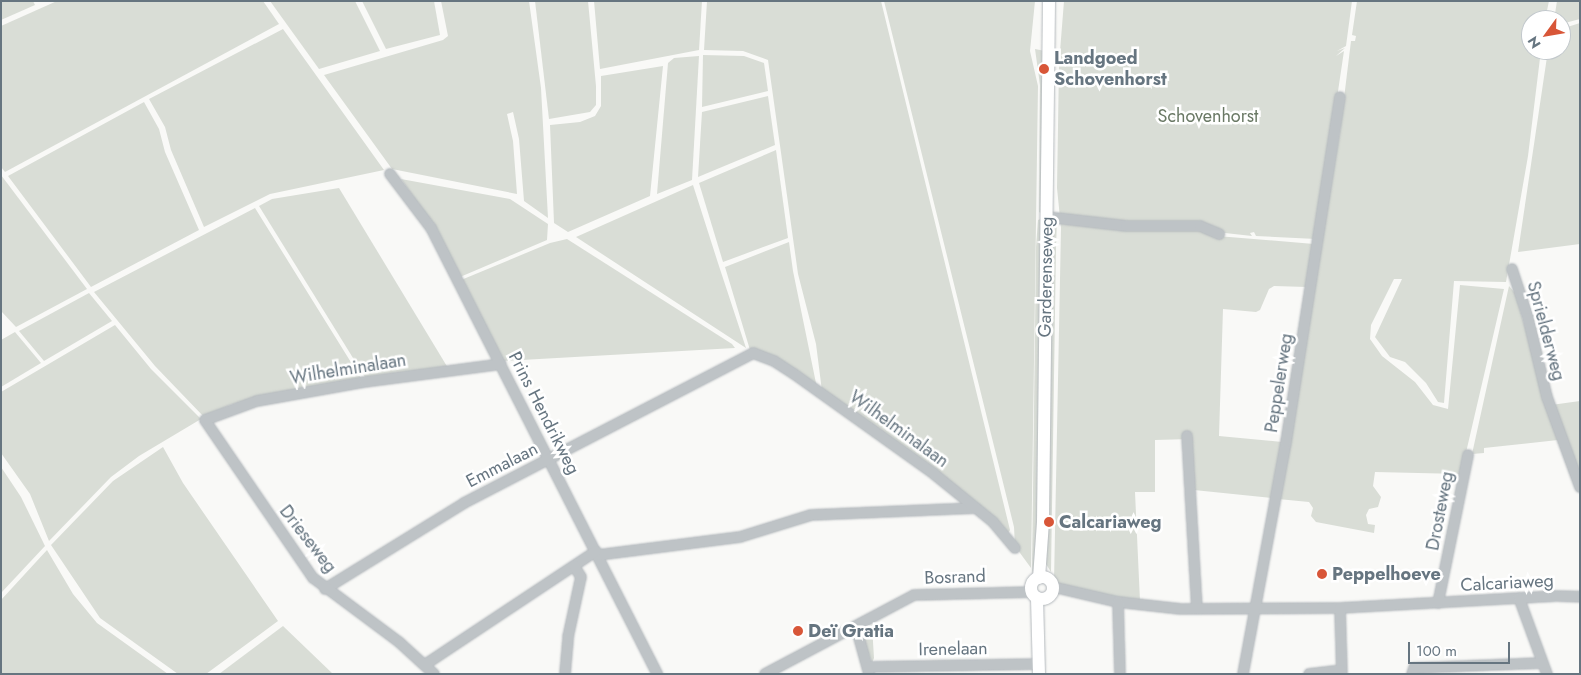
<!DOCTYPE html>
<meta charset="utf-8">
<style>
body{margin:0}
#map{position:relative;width:1581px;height:675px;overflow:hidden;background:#f9f9f7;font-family:Jost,sans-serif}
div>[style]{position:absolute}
.green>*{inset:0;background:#d9ddd6}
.roads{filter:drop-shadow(0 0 1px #b4b9bd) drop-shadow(0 0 1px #b4b9bd)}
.minor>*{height:10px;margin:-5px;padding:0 5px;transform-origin:5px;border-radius:5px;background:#bec3c6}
.major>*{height:12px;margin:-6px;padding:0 6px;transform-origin:6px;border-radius:6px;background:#fff}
.major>.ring{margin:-6px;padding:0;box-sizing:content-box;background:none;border:12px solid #fff;border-radius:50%}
.dots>*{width:14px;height:14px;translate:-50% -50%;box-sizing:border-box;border:2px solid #fff;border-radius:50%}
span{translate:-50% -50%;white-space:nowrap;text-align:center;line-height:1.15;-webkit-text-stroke:5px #fff;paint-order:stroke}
.poi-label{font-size:18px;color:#667580;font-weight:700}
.left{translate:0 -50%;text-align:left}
.park-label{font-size:18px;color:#697864}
.street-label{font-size:18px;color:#667580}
.frame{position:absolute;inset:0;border:2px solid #667580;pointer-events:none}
.north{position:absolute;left:1521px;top:10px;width:50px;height:50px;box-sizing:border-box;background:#fff;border:1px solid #c2c8cc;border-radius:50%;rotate:238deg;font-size:14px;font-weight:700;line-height:20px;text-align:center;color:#667580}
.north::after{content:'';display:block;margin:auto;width:18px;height:22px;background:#d85638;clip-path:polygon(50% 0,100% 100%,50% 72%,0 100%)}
.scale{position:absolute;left:1408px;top:642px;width:102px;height:22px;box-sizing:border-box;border:2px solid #667580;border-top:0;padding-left:6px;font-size:15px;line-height:18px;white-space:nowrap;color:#667580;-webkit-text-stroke:4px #fff;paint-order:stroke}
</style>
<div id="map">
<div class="green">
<i style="clip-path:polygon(1px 1px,33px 1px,35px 5px,1px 20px)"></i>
<i style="clip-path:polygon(57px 1px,263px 1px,279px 24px,5px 172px,1px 167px,1px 26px)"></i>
<i style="clip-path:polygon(270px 1px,355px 1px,380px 51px,319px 69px)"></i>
<i style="clip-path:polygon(362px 1px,434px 1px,440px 35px,386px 49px)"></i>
<i style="clip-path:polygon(441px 1px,529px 1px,541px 88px,548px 218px,524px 201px,519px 139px,513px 112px,507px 114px,513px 141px,517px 194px,392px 169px,324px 75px,443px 40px,448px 36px)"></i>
<i style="clip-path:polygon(535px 1px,588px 1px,596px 86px,596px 105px,590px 112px,549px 119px)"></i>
<i style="clip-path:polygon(594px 1px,702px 1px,699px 50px,600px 69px)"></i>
<i style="clip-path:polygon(707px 1px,881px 1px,1010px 530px,1008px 533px,822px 391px,816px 344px,798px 274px,768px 60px,743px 51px,704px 50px)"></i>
<i style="clip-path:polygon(884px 1px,1035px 1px,1030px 51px,1038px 86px,1031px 568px,1015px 546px,1014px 527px)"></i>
<i style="clip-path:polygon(1064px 1px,1352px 1px,1346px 46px,1337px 51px,1345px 48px,1336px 56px,1344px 51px,1316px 239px,1256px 236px,1254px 232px,1250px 233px,1252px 236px,1225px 233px,1217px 236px,1314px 244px,1307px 287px,1274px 286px,1269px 289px,1260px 310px,1256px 312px,1223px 309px,1219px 436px,1282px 442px,1273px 498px,1194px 490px,1191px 439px,1155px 440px,1155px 492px,1135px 492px,1140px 601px,1059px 586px,1054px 582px,1061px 228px,1057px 188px,1059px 64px)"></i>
<i style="clip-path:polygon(1357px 1px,1549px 1px,1545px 20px,1531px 20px,1531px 50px,1541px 50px,1528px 156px,1506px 282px,1454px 281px,1444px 403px,1438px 402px,1426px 383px,1405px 362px,1390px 357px,1375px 337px,1402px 279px,1394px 279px,1371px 325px,1370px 339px,1382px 356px,1415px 382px,1433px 405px,1448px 409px,1460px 285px,1504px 289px,1461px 474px,1375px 472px,1373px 486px,1381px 497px,1378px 507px,1369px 509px,1366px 515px,1368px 524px,1375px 525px,1374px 533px,1316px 522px,1311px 516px,1313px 508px,1309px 502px,1278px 499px,1340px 131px,1351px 41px,1355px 41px,1356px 36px,1352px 35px)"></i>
<i style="clip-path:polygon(1557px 1px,1580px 1px,1580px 19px,1561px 24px,1561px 20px,1554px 20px)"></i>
<i style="clip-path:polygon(1580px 23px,1580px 244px,1518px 252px,1548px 50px,1561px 50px,1561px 29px)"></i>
<i style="clip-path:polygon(283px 29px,384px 170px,270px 194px,204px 227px,171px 150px,165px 127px,149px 99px)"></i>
<i style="clip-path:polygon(1035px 49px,1045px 51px,1044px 216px,1039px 212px,1040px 85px)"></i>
<i style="clip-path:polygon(703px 55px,744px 56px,764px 63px,768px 91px,702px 107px)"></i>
<i style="clip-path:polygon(699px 56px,692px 180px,657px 194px,668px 63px,674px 58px)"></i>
<i style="clip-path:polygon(663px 66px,650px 196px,568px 232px,554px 223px,550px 125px,580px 122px,595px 116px,601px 106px,601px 76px)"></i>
<i style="clip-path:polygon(768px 96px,775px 145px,698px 177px,702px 112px)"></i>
<i style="clip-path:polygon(144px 102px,159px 129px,165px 152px,199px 230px,91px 287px,8px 176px)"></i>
<i style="clip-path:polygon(776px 150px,788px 238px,723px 262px,699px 183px)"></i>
<i style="clip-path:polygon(1px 175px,87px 289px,16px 327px,1px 311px)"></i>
<i style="clip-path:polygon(401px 179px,510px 199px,548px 224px,547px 240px,460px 277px,433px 225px)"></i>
<i style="clip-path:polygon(693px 185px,718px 263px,746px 348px,576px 237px)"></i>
<i style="clip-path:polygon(339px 188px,448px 368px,366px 379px,259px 206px,272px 199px)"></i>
<i style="clip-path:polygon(255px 208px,362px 380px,256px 398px,230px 405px,204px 417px,155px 366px,94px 292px)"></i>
<i style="clip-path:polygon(1043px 218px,1041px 405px,1035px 577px,1032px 571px,1036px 247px,1038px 220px)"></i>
<i style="clip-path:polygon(1057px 219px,1056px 248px,1051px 572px,1046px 564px,1046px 514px,1049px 221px)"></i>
<i style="clip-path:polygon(567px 239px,732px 344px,735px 348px,503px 361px,461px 280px,550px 243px)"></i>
<i style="clip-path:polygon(789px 242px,793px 271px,817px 388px,750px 350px,725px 267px)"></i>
<i style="clip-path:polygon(1509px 286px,1515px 293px,1558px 440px,1484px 448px,1484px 453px,1472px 454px)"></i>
<i style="clip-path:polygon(89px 293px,112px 321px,44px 361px,19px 331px)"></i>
<i style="clip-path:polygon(115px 325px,151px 369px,201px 419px,139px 456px,111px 477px,49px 541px,30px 494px,1px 453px,1px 392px)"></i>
<i style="clip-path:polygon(15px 332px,41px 363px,1px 387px,1px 340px)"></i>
<i style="clip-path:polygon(1580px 401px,1580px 478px,1551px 405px)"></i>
<i style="clip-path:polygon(163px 447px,183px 483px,278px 621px,206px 674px,178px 674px,100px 618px,51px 545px,113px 481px)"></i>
<i style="clip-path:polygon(1px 467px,21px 497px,45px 546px,1px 593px)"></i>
<i style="clip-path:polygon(47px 550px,73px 594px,97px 623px,168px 674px,1px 674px,1px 600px)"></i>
<i style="clip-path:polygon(872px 625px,874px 658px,872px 663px,860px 632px)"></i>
<i style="clip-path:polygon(283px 626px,333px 674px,219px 674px)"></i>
</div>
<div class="roads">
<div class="minor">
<i style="left:390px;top:174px;width:68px;rotate:52.8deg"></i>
<i style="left:431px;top:228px;width:500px;rotate:63.1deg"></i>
<i style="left:1047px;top:217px;width:80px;rotate:6.5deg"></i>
<i style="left:1126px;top:226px;width:74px"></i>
<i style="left:1200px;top:226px;width:21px;rotate:23deg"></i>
<i style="left:1512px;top:269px;width:52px;rotate:71.9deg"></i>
<i style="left:1528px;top:318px;width:81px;rotate:76.5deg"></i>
<i style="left:1547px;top:397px;width:96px;rotate:69.9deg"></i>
<i style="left:1187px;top:436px;width:173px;rotate:86.7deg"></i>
<i style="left:598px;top:555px;width:143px;rotate:-7.2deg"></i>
<i style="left:740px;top:537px;width:74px;rotate:-17.2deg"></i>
<i style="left:811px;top:515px;width:165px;rotate:-2.4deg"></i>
<i style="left:1053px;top:587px;width:67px;rotate:13deg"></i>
<i style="left:1118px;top:602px;width:63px;rotate:6.3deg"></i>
<i style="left:1181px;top:609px;width:159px;rotate:-0.4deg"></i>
<i style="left:1340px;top:608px;width:216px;rotate:-3.2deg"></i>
<i style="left:1556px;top:596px;width:24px;rotate:2deg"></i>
<i style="left:325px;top:589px;width:163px;rotate:-31.7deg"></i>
<i style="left:464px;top:503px;width:326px;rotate:-27.4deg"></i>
<i style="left:753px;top:353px;width:22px;rotate:21deg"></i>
<i style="left:774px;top:361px;width:24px;rotate:33deg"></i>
<i style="left:794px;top:374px;width:172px;rotate:35.5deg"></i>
<i style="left:934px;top:474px;width:76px;rotate:39.1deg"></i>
<i style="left:993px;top:522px;width:34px;rotate:50deg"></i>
<i style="left:1519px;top:598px;width:81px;rotate:69.8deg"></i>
<i style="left:1118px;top:602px;width:72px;rotate:88.4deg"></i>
<i style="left:1438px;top:603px;width:151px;rotate:-78.5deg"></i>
<i style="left:1340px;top:608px;width:66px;rotate:88.3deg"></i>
<i style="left:856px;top:627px;width:49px;rotate:74.5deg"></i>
<i style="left:426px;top:664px;width:204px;rotate:-33.6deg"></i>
<i style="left:868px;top:667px;width:171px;rotate:-1deg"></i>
<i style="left:434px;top:674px;width:47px;rotate:-137.6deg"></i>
<i style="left:399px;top:642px;width:107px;rotate:-143.3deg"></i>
<i style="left:313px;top:578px;width:191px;rotate:-124.4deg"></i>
<i style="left:205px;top:420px;width:55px;rotate:-20.1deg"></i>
<i style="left:257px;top:401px;width:110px;rotate:-10deg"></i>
<i style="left:365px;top:382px;width:137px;rotate:-7.5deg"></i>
<i style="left:565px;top:674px;width:37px;rotate:-85deg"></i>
<i style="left:568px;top:637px;width:61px;rotate:-77.8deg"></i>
<i style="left:581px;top:577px;width:13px;rotate:-122deg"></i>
<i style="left:765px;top:674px;width:169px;rotate:-27.9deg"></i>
<i style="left:914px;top:595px;width:118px;rotate:-1.5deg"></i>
<i style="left:1243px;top:674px;width:236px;rotate:-79.5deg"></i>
<i style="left:1286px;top:442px;width:349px;rotate:-81.1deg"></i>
<i style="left:1309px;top:674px;width:32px;rotate:-7deg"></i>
<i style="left:1412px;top:674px;width:6px;rotate:-72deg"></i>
<i style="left:1414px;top:668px;width:128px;rotate:-2.2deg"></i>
</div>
<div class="major">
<i class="ring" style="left:1031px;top:577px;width:10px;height:10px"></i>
<i style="left:1039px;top:578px;width:56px;rotate:-85.9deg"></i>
<i style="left:1043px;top:522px;width:521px;rotate:-89.34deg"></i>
<i style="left:1037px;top:598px;width:76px;rotate:88.5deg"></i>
</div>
</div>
<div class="dots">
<i style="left:1044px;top:69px;background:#d85638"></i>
<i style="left:1049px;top:522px;background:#d85638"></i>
<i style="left:1322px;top:574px;background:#d85638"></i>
<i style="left:798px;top:631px;background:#d85638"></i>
</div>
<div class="poi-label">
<span class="left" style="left:1054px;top:69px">Landgoed<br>Schovenhorst</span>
<span class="left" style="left:1059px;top:522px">Calcariaweg</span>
<span class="left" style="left:1332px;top:574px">Peppelhoeve</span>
<span class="left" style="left:808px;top:631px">Deï Gratia</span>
</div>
<div class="park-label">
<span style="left:1208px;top:116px">Schovenhorst</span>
</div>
<div class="street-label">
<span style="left:1046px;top:277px;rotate:-89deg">Garderenseweg</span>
<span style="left:1546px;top:331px;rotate:75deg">Sprielderweg</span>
<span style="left:348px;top:369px;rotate:-9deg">Wilhelminalaan</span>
<span style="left:1279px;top:383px;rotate:-81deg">Peppelerweg</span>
<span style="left:544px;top:413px;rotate:63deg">Prins Hendrikweg</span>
<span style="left:899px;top:429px;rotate:36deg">Wilhelminalaan</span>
<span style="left:502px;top:465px;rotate:-27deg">Emmalaan</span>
<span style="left:1440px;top:511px;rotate:-79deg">Drosteweg</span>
<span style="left:308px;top:539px;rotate:52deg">Drieseweg</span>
<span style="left:955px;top:577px;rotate:-2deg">Bosrand</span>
<span style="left:1507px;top:583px;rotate:-3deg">Calcariaweg</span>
<span style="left:953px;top:649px;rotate:-1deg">Irenelaan</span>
</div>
<div class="frame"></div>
<div class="north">N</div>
<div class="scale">100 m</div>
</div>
